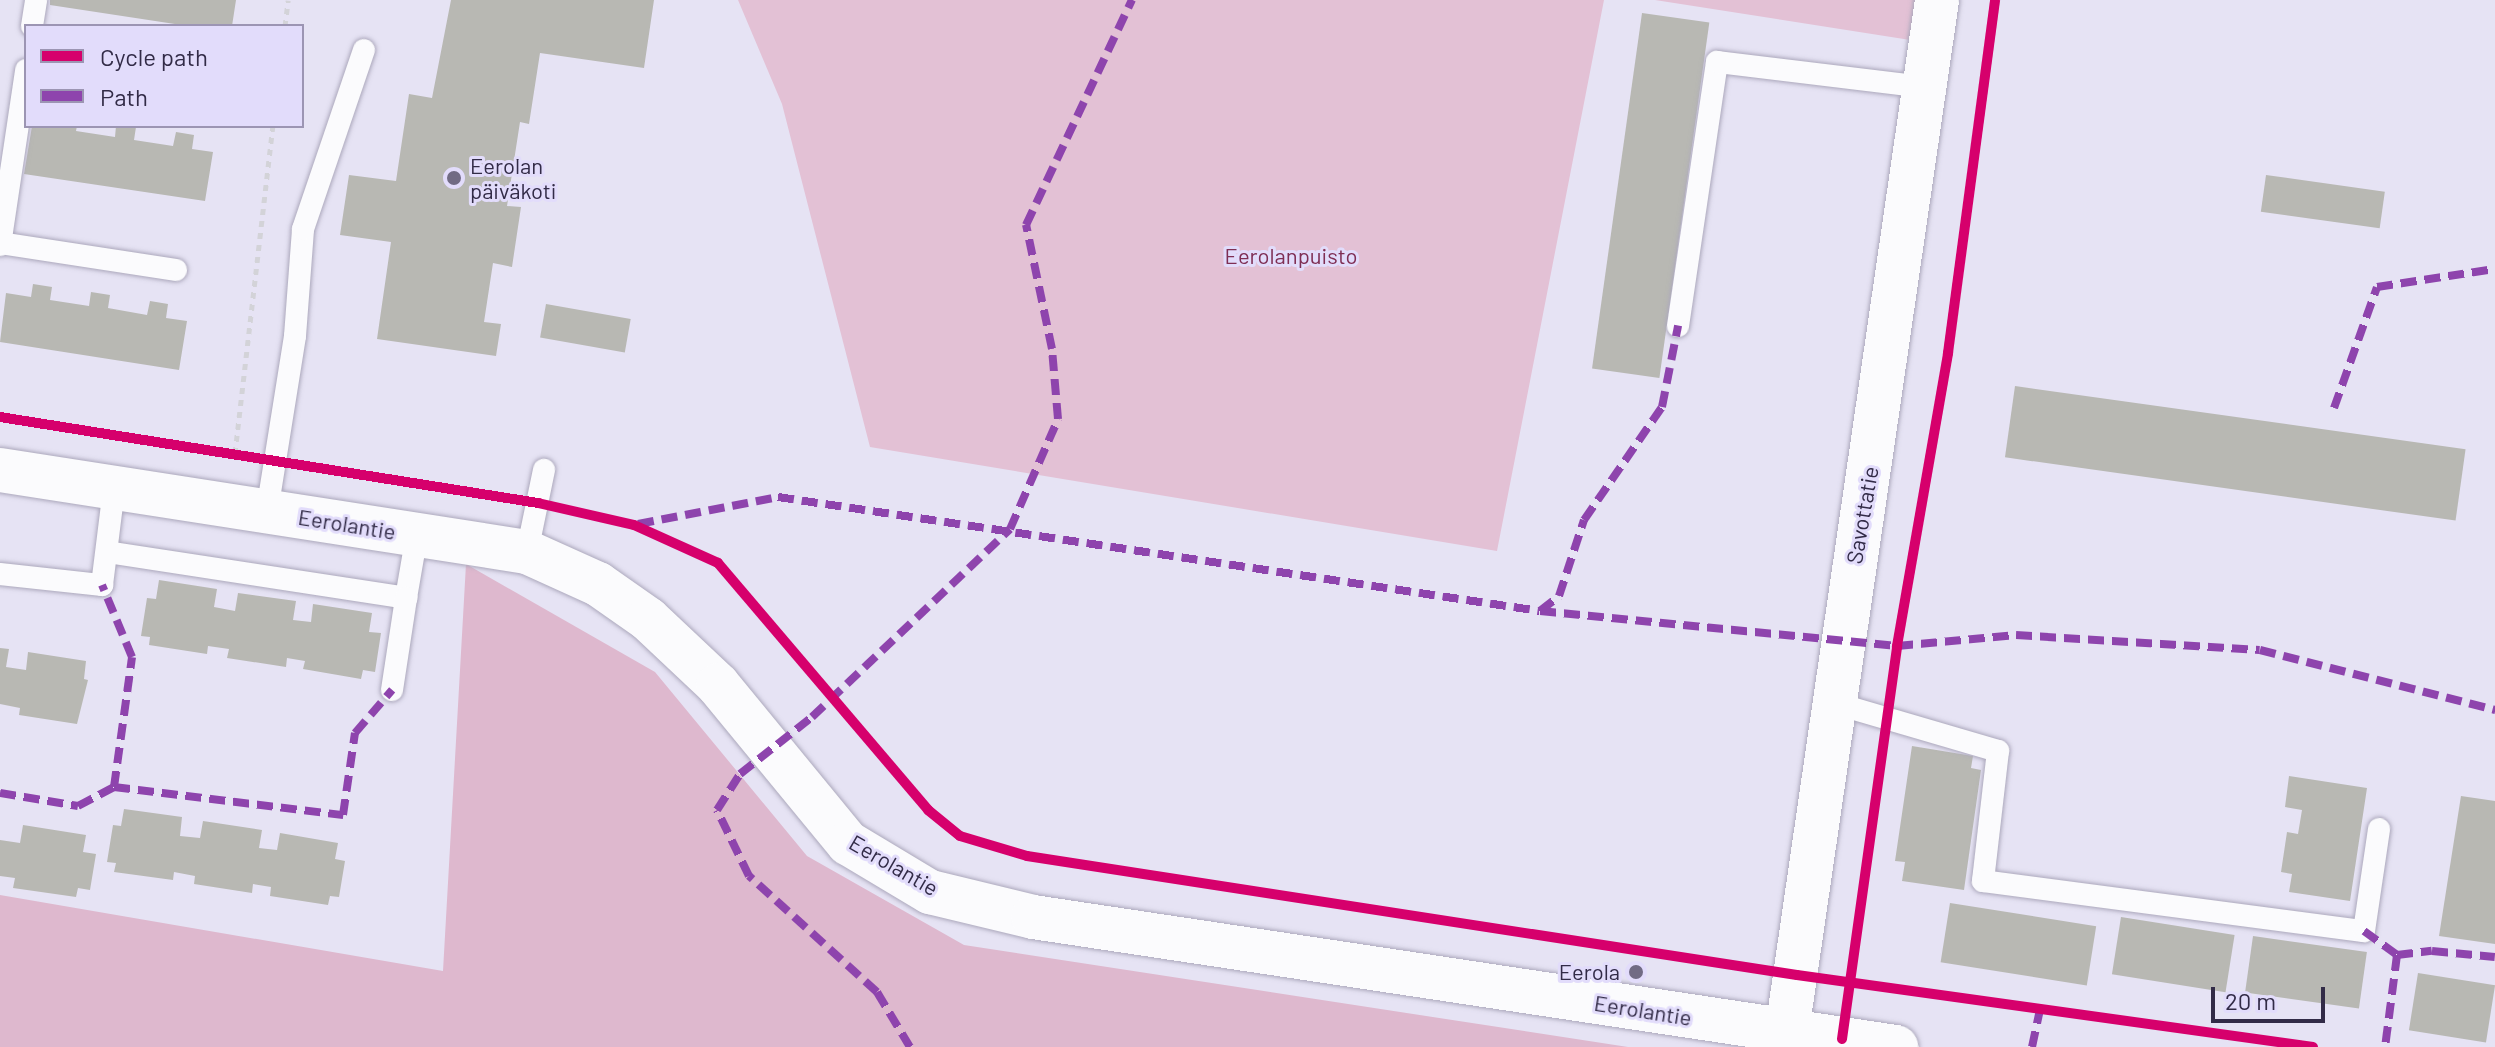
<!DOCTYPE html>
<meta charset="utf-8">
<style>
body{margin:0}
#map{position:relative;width:2495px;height:1047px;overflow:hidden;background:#e6e3f4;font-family:Barlow,sans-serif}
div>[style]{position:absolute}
.green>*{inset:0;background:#e3c1d5}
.forest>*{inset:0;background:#deb8ce}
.building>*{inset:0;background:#b8b8b3;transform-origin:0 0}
.path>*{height:5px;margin-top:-2.5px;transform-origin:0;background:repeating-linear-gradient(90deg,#d3d3d8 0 6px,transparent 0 12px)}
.roads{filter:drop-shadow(0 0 2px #aca8bc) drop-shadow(0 0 2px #aca8bc)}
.service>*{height:22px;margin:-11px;padding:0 11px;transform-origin:11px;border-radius:11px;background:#fbfbfd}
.minor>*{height:44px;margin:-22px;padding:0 22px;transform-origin:22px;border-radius:22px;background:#fbfbfd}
.tertiary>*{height:44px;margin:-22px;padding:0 22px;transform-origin:22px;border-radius:22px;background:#fbfbfd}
.quiet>*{height:8px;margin-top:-4px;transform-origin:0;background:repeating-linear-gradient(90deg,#8e44ad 0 16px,transparent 0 24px)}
.cycleway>*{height:10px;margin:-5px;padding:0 5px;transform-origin:5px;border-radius:5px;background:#d6006c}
.dots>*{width:22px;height:22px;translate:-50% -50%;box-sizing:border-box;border:4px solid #e2dcfb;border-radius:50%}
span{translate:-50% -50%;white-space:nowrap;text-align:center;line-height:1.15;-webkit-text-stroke:6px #e2dcfb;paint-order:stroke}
.poi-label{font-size:22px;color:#322b47}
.left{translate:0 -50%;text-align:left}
.right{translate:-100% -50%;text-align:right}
.park-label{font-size:22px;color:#7f2e54}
.street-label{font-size:22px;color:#322b47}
.legend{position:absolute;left:24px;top:24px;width:280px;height:104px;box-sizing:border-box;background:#e2dcfb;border:2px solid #9c95b3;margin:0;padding:10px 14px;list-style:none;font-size:24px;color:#322b47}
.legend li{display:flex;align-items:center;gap:16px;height:40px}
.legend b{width:40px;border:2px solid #9c95b3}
.scale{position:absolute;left:2211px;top:987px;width:114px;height:36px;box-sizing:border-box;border:4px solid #322b47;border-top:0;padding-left:10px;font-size:24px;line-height:28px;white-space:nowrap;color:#322b47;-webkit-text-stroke:6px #e2dcfb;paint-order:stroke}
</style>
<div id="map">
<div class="green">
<i style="clip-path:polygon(738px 0,1604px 0,1497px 551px,870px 447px,782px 104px)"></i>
<i style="clip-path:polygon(1655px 0,1932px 0,1923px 42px)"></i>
</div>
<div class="forest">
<i style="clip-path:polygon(466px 564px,655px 672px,807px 856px,964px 945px,1628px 1047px,0 1047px,0 895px,443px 971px)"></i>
</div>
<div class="building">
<i style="clip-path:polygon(50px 0,236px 0,232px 26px,188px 26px,50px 5px)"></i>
<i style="clip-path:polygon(451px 0,654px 0,644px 68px,540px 53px,529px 124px,520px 122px,507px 206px,521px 207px,512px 267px,493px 263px,484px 322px,501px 324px,496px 356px,377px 339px,391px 242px,340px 235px,349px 175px,396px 181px,409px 94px,432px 98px)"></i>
<i style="left:1642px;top:13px;width:68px;height:359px;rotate:8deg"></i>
<i style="clip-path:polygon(32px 126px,77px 126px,76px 131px,115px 137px,116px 126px,131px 126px,136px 127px,134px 140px,173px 146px,176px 132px,194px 135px,192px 149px,213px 152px,205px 201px,24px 174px)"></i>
<i style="left:2266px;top:175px;width:120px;height:37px;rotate:8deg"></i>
<i style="clip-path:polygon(33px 284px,52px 287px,50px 300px,89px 306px,91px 292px,110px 295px,108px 308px,147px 315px,150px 301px,168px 304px,166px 318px,187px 321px,179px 370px,0 342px,6px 293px,31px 297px)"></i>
<i style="left:546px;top:304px;width:86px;height:34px;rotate:10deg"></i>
<i style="left:2015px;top:386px;width:455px;height:72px;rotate:8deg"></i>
<i style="clip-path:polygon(159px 580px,217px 589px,214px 607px,235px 611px,238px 593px,296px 601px,293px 620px,311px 622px,313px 604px,372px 613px,369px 632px,381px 633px,375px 672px,363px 670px,361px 679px,303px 669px,305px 661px,287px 658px,286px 667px,227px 658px,229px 649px,208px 646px,207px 654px,149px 645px,150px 637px,141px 636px,147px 598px,156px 599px)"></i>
<i style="clip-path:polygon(0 648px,9px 649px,6px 667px,26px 670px,28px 652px,86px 661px,84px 679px,88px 680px,77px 724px,19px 715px,20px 708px,0 704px)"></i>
<i style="clip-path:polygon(1912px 746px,1973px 756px,1971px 768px,1981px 770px,1964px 890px,1902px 881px,1905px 862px,1895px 861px)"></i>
<i style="clip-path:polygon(2289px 776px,2367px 788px,2350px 901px,2289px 892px,2292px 874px,2281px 872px,2287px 832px,2298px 834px,2302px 810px,2285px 807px)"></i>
<i style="clip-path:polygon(2461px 796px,2495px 801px,2495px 944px,2439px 936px)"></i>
<i style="clip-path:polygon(124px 809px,182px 817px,180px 836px,200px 838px,203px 821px,262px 830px,259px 848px,277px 850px,280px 833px,338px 843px,335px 859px,345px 861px,339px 897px,330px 896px,328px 905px,270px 896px,271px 887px,253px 884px,252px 893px,194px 884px,195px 876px,174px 872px,173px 880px,114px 872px,116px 863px,107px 862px,113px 825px,121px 826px)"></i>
<i style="clip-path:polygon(23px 825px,86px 835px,83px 852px,96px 854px,90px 890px,78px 888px,76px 897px,13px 888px,15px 878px,0 876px,0 840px,20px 843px)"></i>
<i style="left:1950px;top:903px;width:148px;height:60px;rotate:9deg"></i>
<i style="left:2121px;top:917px;width:115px;height:58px;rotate:9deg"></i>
<i style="left:2253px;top:936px;width:115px;height:57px;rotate:8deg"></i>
<i style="left:2418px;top:973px;width:78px;height:58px;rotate:9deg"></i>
</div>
<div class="path">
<i style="left:285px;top:26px;width:26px;rotate:-83deg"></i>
<i style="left:235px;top:453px;width:329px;rotate:-83.4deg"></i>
</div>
<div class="roads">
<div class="service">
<i style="left:32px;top:26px;width:26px;rotate:-81deg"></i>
<i style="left:0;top:243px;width:178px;rotate:8.7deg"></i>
<i style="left:0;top:245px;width:177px;rotate:-81.5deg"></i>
<i style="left:1678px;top:326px;width:267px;rotate:-81.6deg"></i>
<i style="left:1717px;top:62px;width:209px;rotate:6.9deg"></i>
<i style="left:267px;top:511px;width:177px;rotate:-80.9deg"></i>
<i style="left:295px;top:336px;width:107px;rotate:-85.7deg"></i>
<i style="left:303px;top:229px;width:189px;rotate:-71.2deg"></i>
<i style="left:107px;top:552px;width:303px;rotate:8.7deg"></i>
<i style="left:406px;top:598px;width:65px;rotate:-80.2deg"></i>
<i style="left:527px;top:552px;width:84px;rotate:-78.3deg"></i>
<i style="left:0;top:574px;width:103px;rotate:6.2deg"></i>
<i style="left:102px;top:585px;width:98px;rotate:-82.9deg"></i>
<i style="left:392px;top:690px;width:93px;rotate:-81.3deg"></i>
<i style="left:1834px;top:703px;width:171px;rotate:16.3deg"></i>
<i style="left:1998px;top:751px;width:131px;rotate:96.6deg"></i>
<i style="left:1983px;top:881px;width:384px;rotate:7.5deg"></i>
<i style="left:2364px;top:931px;width:103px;rotate:-81.6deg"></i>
</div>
<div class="minor">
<i style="left:1787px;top:1031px;width:1042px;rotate:-81.72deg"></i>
</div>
<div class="tertiary">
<i style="left:0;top:470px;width:533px;rotate:8.84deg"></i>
<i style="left:527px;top:552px;width:78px;rotate:24.3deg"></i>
<i style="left:598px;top:584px;width:61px;rotate:35deg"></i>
<i style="left:648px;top:619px;width:96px;rotate:43.3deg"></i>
<i style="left:718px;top:685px;width:205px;rotate:50.6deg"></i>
<i style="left:848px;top:843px;width:96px;rotate:30.9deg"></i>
<i style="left:930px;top:892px;width:106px;rotate:13.6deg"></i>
<i style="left:1033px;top:917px;width:873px;rotate:8.57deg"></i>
</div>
</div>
<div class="quiet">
<i style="left:2334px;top:408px;width:128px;rotate:-70.4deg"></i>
<i style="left:2377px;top:287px;width:119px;rotate:-8.7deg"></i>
<i style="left:638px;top:524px;width:143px;rotate:-10.9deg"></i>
<i style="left:778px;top:497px;width:770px;rotate:8.51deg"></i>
<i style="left:1540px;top:611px;width:359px;rotate:5.6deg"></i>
<i style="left:1897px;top:646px;width:120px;rotate:-5.3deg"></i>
<i style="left:2016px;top:635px;width:244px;rotate:3.5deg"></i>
<i style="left:2260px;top:650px;width:243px;rotate:14.3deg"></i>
<i style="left:1540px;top:611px;width:24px;rotate:-38deg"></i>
<i style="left:1559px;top:596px;width:80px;rotate:-71.8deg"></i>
<i style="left:1584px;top:520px;width:137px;rotate:-55.4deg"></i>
<i style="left:1662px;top:407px;width:83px;rotate:-78.8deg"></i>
<i style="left:114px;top:787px;width:231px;rotate:7deg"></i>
<i style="left:343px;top:815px;width:83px;rotate:-81.7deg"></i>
<i style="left:355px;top:733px;width:57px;rotate:-49.3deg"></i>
<i style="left:0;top:793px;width:79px;rotate:9.5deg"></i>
<i style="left:78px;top:806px;width:41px;rotate:-27.8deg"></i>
<i style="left:114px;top:787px;width:131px;rotate:-82.1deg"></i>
<i style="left:132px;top:657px;width:78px;rotate:-112.6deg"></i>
<i style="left:2364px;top:931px;width:41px;rotate:36deg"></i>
<i style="left:2397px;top:955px;width:93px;rotate:97.4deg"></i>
<i style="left:2397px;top:955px;width:35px;rotate:-7deg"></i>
<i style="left:2432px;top:951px;width:63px;rotate:5.4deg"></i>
<i style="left:910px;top:1047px;width:64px;rotate:-121deg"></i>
<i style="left:877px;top:992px;width:173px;rotate:-137.8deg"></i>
<i style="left:749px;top:876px;width:73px;rotate:-115.9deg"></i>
<i style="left:717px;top:810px;width:43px;rotate:-57.4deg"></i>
<i style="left:740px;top:774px;width:92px;rotate:-38.4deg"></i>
<i style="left:812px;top:717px;width:273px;rotate:-43.5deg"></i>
<i style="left:1010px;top:529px;width:120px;rotate:-66.4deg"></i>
<i style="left:1058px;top:419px;width:70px;rotate:-94.9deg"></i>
<i style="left:1052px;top:349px;width:127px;rotate:-101.8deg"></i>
<i style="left:1026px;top:225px;width:249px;rotate:-64.8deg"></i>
<i style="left:2032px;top:1047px;width:40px;rotate:-78deg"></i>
</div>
<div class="cycleway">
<i style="left:0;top:417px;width:545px;rotate:9.08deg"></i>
<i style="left:538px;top:503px;width:98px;rotate:12.9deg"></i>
<i style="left:634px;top:525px;width:92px;rotate:24.3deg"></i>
<i style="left:718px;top:563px;width:324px;rotate:49.6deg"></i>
<i style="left:928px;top:810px;width:41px;rotate:39.1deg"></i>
<i style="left:960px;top:836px;width:70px;rotate:16.6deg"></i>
<i style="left:1027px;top:856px;width:779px;rotate:8.79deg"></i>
<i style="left:1797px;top:975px;width:521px;rotate:7.94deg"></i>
<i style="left:1842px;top:1039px;width:397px;rotate:-82deg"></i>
<i style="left:1897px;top:646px;width:297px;rotate:-80.1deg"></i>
<i style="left:1948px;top:353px;width:356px;rotate:-82.4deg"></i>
</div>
<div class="dots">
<i style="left:454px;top:178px;background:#716b84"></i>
<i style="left:1636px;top:972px;background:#716b84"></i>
</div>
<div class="poi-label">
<span class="left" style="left:470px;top:178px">Eerolan<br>päiväkoti</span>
<span class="right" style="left:1620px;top:972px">Eerola</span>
</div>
<div class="park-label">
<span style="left:1291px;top:256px">Eerolanpuisto</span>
</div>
<div class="street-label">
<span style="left:1862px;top:515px;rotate:-80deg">Savottatie</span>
<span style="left:347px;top:524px;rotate:9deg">Eerolantie</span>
<span style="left:894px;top:865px;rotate:30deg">Eerolantie</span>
<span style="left:1643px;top:1010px;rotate:9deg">Eerolantie</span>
</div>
<ul class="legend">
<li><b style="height:10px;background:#d6006c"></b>Cycle path</li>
<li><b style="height:10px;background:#8e44ad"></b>Path</li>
</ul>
<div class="scale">20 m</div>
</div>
